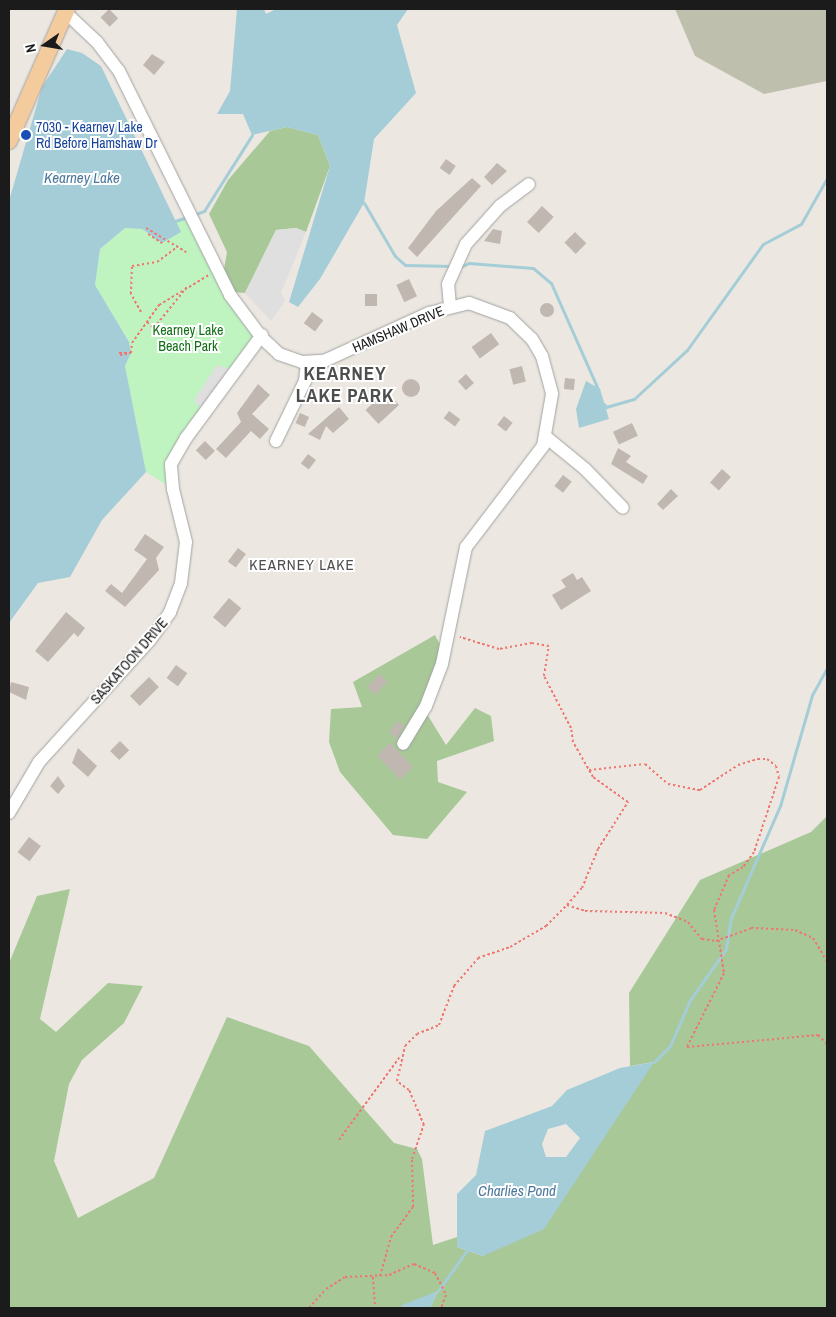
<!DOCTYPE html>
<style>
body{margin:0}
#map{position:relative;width:836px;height:1317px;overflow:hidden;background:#ece8e1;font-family:"Archivo Narrow",sans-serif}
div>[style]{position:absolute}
.construction>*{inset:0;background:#bfbfad}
.forest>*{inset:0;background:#a8c898}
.park>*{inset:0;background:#bff4c1}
.parking>*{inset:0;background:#dfdfdf}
.water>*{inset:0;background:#a4cdd7}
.stream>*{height:3px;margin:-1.5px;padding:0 1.5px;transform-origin:1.5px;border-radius:1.5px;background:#a4cdd7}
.building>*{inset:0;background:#c0b7b1;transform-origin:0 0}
.round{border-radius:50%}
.path>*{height:2px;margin-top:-1px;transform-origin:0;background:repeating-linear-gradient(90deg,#ee776f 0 2.5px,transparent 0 5px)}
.roads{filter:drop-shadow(0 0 1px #a2a2a2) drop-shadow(0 0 1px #a2a2a2)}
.minor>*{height:12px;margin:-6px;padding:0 6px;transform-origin:6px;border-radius:6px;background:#fff}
.major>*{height:16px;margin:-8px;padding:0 8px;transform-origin:8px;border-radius:8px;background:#f4cb9d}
.dots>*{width:14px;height:14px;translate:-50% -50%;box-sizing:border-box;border:2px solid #fff;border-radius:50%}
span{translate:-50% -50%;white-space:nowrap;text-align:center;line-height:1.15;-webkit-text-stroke:4px #fff;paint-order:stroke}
.transit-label{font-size:14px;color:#164399}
.left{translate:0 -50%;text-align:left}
.street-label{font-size:14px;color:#1b1b1b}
.park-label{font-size:14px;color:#136f17}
.water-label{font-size:15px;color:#4c779b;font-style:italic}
.neighbourhood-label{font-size:15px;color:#4e4e4e;letter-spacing:1px}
.district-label{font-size:19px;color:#4e4e4e;font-weight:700;letter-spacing:1px}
.frame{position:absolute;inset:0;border:10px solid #1b1b1b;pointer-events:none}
.north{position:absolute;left:20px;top:20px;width:50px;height:50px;-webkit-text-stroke:4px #fff;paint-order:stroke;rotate:257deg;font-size:14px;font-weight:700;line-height:20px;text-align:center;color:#1b1b1b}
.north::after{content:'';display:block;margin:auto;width:18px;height:22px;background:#1b1b1b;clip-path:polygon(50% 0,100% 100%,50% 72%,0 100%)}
</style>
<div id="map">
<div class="construction">
<i style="clip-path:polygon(675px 9px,827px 9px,827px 81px,764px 94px,695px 56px)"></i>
</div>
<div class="forest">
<i style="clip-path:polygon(287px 127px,318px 135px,330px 166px,306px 232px,296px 228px,276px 230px,245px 293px,232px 292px,223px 275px,227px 252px,209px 214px,228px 180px,270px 131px)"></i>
<i style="clip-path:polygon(435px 635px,448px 661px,427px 714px,446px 745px,475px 708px,491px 716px,494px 741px,437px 761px,438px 782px,467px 792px,427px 839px,393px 835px,340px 772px,329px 742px,331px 709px,362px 707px,353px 682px)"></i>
<i style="clip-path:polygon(827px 816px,827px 1308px,430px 1308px,438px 1291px,400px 1308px,9px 1308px,9px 963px,37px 896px,70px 889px,40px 1019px,56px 1032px,108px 983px,143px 986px,124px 1023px,82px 1060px,69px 1084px,54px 1161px,78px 1218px,154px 1178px,227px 1017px,309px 1046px,394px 1143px,417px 1149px,422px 1159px,433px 1245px,457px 1237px,457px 1247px,483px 1256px,654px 1062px,630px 1066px,629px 993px,700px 880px,811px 832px)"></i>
</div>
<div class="park">
<i style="clip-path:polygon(190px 216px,225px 283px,262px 335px,180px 452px,173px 489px,146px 472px,125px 366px,131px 353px,129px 342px,95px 285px,100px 249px,125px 228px,142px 229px,151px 236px,180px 232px,175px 221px)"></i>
</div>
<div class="parking">
<i style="clip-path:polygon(296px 228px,306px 232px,281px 293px,285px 301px,271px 321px,245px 293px,276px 230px)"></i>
<i style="clip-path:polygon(217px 365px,237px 371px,204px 414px,194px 400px)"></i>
</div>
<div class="water">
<i style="clip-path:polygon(237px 9px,264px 9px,266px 14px,276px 9px,408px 9px,397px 25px,416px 93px,374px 139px,364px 203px,320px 279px,298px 307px,289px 302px,330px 166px,318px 135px,287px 127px,252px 135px,243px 114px,217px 114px,230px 91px)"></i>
<i style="clip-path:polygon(67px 49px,82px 53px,101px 66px,181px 232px,162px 243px,142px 229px,125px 228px,100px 249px,95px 285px,129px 342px,131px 353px,125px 366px,146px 472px,102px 520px,70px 577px,38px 583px,9px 623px,9px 201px,42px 87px)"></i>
<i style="clip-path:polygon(586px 381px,600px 389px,609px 419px,579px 428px,576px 409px)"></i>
<i style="clip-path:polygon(evenodd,654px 1062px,544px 1229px,483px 1256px,457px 1247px,457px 1194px,476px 1175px,485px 1131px,552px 1106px,567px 1090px,620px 1068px,654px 1062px,566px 1124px,580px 1138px,566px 1157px,546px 1157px,542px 1144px,548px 1129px,566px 1124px)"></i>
<i style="clip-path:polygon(438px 1291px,430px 1308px,400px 1308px,402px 1305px)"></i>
</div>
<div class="stream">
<i style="left:364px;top:203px;width:61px;rotate:59.7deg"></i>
<i style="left:395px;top:256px;width:13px;rotate:42deg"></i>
<i style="left:405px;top:265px;width:49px;rotate:1.2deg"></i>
<i style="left:193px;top:215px;width:12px;rotate:-20deg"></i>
<i style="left:204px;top:211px;width:90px;rotate:-57.7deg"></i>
<i style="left:175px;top:221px;width:13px;rotate:-18deg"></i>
<i style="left:460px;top:267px;width:10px;rotate:-24deg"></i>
<i style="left:469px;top:263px;width:64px;rotate:4.5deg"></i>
<i style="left:533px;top:268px;width:23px;rotate:40deg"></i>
<i style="left:551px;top:283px;width:116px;rotate:66.1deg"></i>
<i style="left:604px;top:404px;width:4px;rotate:56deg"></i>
<i style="left:606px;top:407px;width:29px;rotate:-16deg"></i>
<i style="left:634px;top:399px;width:72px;rotate:-42.8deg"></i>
<i style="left:687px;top:350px;width:130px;rotate:-54.4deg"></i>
<i style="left:763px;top:244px;width:43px;rotate:-27.8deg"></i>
<i style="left:801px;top:224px;width:53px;rotate:-60.5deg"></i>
<i style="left:654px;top:1062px;width:23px;rotate:-45deg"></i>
<i style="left:670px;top:1046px;width:50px;rotate:-66.5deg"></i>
<i style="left:690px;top:1000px;width:62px;rotate:-54.8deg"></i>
<i style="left:726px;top:949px;width:31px;rotate:-81deg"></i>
<i style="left:731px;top:918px;width:122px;rotate:-66.4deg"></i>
<i style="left:780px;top:806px;width:116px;rotate:-73.9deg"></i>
<i style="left:812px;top:695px;width:31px;rotate:-61deg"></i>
<i style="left:438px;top:1291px;width:50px;rotate:-54.7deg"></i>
</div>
<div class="building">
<i style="left:109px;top:9px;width:13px;height:12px;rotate:45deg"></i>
<i style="clip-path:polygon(152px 54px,165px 62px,154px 75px,143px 65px)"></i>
<i style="left:446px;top:159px;width:12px;height:11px;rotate:35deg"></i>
<i style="clip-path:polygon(497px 163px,507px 171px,492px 185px,484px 177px)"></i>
<i style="clip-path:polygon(472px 178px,481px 186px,417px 257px,408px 248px,436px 211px)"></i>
<i style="left:542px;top:206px;width:16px;height:22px;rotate:43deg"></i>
<i style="clip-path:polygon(493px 229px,502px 231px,500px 244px,484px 241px)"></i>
<i style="left:575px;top:232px;width:16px;height:15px;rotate:45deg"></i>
<i style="left:409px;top:279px;width:19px;height:14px;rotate:65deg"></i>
<i style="left:365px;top:294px;width:12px;height:12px"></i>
<i class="round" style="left:540px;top:303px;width:14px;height:14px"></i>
<i style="left:312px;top:312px;width:14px;height:14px;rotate:36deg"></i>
<i style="left:491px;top:333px;width:14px;height:24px;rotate:54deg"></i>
<i style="left:522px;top:366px;width:16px;height:13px;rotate:76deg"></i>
<i style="left:466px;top:374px;width:12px;height:11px;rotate:48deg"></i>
<i style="left:565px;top:378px;width:10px;height:11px;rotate:6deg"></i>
<i class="round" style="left:402px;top:379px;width:18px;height:18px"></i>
<i style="clip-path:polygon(258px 384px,270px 395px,252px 414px,269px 429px,260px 439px,251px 431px,226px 458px,216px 449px,241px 422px,237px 413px)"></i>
<i style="left:386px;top:391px;width:19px;height:28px;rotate:47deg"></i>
<i style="clip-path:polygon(339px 407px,349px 419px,333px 433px,326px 426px,320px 440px,308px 434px)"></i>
<i style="left:449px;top:411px;width:14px;height:9px;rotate:36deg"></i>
<i style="left:300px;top:413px;width:10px;height:11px;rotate:24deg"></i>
<i style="left:504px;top:416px;width:11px;height:11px;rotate:38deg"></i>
<i style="left:632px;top:423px;width:14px;height:21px;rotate:65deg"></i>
<i style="left:205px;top:441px;width:14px;height:13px;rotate:45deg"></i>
<i style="clip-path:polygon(618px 448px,631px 456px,626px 462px,648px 476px,643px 484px,611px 464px)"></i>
<i style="left:308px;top:454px;width:10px;height:12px;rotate:37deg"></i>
<i style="left:722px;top:469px;width:12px;height:18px;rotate:42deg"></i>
<i style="left:563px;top:475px;width:11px;height:14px;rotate:38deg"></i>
<i style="clip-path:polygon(671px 489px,678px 496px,663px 510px,657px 504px)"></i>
<i style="clip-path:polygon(145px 534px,164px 547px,156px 558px,159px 570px,125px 607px,105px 591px,111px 584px,122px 593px,147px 559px,134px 550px)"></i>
<i style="left:238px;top:548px;width:10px;height:17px;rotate:37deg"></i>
<i style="clip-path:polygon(573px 573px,577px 580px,582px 577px,591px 591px,561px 610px,552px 595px,566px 587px,561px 580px)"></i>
<i style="left:229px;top:598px;width:16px;height:25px;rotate:40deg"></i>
<i style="clip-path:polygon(66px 612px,85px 628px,78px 637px,74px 633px,48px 662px,35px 651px)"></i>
<i style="left:176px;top:665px;width:14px;height:16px;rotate:36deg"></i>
<i style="left:380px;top:674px;width:11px;height:18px;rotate:45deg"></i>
<i style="left:149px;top:677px;width:14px;height:27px;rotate:45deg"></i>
<i style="clip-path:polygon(11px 682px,29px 687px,26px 700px,9px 692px)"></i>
<i style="clip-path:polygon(398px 721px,404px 726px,397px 739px,389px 732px)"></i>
<i style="left:120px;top:741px;width:13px;height:14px;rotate:45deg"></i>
<i style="left:390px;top:743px;width:33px;height:18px;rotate:46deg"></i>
<i style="clip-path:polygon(78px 748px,97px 766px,88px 777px,72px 763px)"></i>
<i style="clip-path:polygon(58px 776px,65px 786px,58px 794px,50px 786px)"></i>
<i style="left:29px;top:837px;width:15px;height:19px;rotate:37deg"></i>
</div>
<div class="path">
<i style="left:146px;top:228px;width:47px;rotate:31deg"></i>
<i style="left:148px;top:234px;width:17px;rotate:33deg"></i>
<i style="left:141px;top:312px;width:21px;rotate:-119deg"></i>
<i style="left:131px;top:294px;width:28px;rotate:-88deg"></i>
<i style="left:132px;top:266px;width:25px;rotate:-9deg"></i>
<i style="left:157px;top:262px;width:25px;rotate:-37deg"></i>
<i style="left:147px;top:322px;width:22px;rotate:43deg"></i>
<i style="left:154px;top:328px;width:53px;rotate:-51.2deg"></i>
<i style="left:119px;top:353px;width:12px"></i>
<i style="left:131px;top:353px;width:10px;rotate:-84deg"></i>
<i style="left:132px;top:343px;width:47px;rotate:-54.6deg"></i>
<i style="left:159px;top:305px;width:58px;rotate:-31deg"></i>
<i style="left:120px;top:355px;width:7px;rotate:-8deg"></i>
<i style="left:589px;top:770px;width:56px;rotate:-6.1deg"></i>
<i style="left:645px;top:764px;width:30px;rotate:41deg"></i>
<i style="left:668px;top:784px;width:33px;rotate:11deg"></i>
<i style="left:700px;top:790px;width:45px;rotate:-33.3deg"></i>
<i style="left:738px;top:765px;width:21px;rotate:-17deg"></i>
<i style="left:758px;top:759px;width:9px"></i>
<i style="left:767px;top:759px;width:11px;rotate:38deg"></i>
<i style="left:776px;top:766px;width:11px;rotate:75deg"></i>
<i style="left:779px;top:777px;width:79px;rotate:108.4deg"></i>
<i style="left:754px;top:852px;width:19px;rotate:126deg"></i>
<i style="left:743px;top:867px;width:16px;rotate:150deg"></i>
<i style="left:729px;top:875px;width:38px;rotate:113deg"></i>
<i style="left:714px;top:910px;width:64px;rotate:81deg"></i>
<i style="left:724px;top:973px;width:83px;rotate:116.6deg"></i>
<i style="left:567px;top:905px;width:19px;rotate:18deg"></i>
<i style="left:585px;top:911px;width:80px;rotate:1.4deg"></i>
<i style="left:665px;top:913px;width:25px;rotate:21deg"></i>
<i style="left:688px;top:922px;width:22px;rotate:51deg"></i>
<i style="left:702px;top:939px;width:14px;rotate:8deg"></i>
<i style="left:716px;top:941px;width:37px;rotate:-20deg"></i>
<i style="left:751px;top:928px;width:44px;rotate:2.6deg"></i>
<i style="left:795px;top:930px;width:20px;rotate:24deg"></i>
<i style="left:813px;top:938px;width:27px;rotate:59deg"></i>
<i style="left:687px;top:1047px;width:132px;rotate:-5.2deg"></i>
<i style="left:818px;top:1035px;width:13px;rotate:45deg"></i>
<i style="left:339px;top:1140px;width:102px;rotate:-53.8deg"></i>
<i style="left:380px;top:1276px;width:41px;rotate:-74.2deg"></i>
<i style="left:391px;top:1237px;width:37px;rotate:-54deg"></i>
<i style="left:413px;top:1207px;width:48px;rotate:-91.2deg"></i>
<i style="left:412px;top:1159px;width:36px;rotate:-71deg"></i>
<i style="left:424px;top:1125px;width:38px;rotate:-113deg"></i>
<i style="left:409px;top:1090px;width:15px;rotate:-143deg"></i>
<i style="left:397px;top:1081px;width:36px;rotate:-77deg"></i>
<i style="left:405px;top:1046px;width:17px;rotate:-45deg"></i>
<i style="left:417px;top:1034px;width:24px;rotate:-22deg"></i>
<i style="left:439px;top:1025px;width:42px;rotate:-69deg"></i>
<i style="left:454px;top:986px;width:37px;rotate:-49deg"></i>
<i style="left:478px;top:958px;width:34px;rotate:-19deg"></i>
<i style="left:510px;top:947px;width:42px;rotate:-30.3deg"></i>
<i style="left:546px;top:926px;width:30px;rotate:-45deg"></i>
<i style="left:567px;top:905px;width:23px;rotate:-49deg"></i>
<i style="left:582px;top:888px;width:42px;rotate:-67.7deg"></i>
<i style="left:598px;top:849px;width:56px;rotate:-57.4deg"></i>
<i style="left:628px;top:802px;width:43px;rotate:-144.5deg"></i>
<i style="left:593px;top:777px;width:40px;rotate:-119.7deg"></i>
<i style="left:573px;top:742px;width:14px;rotate:-98deg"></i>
<i style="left:571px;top:728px;width:59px;rotate:-117.4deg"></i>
<i style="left:544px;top:676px;width:30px;rotate:-81deg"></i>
<i style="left:549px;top:646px;width:17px;rotate:-170deg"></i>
<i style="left:532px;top:643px;width:34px;rotate:170deg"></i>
<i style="left:499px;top:649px;width:41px;rotate:-162.9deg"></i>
<i style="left:373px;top:1277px;width:31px;rotate:86deg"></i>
<i style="left:309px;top:1308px;width:25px;rotate:-48deg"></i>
<i style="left:326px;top:1289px;width:22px;rotate:-32deg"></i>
<i style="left:345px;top:1277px;width:44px;rotate:-2.6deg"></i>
<i style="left:389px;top:1275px;width:27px;rotate:-24deg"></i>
<i style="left:414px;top:1264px;width:23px;rotate:23deg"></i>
<i style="left:435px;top:1273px;width:25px;rotate:63deg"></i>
<i style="left:446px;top:1295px;width:14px;rotate:111deg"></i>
</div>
<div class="roads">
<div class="minor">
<i style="left:65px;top:12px;width:44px;rotate:43.2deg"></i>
<i style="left:97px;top:42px;width:36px;rotate:53deg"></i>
<i style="left:119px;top:71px;width:250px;rotate:63.6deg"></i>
<i style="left:230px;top:295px;width:54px;rotate:53.3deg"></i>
<i style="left:262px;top:338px;width:23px;rotate:43deg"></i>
<i style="left:279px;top:354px;width:24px;rotate:19deg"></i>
<i style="left:302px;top:362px;width:22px;rotate:-3deg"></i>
<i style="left:324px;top:361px;width:115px;rotate:-24.6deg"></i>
<i style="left:429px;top:313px;width:41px;rotate:-14deg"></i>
<i style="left:469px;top:303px;width:44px;rotate:20.1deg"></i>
<i style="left:510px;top:318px;width:30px;rotate:44deg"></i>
<i style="left:532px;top:339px;width:20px;rotate:60deg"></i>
<i style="left:542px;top:356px;width:39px;rotate:75deg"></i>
<i style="left:552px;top:394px;width:53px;rotate:99.8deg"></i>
<i style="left:543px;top:446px;width:127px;rotate:127.3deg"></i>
<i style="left:466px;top:547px;width:119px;rotate:101.6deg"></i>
<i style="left:442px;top:664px;width:45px;rotate:110.9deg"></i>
<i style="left:426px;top:706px;width:44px;rotate:121.2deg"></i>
<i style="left:450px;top:306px;width:22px;rotate:-95deg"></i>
<i style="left:448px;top:284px;width:44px;rotate:-65.8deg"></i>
<i style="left:466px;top:244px;width:51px;rotate:-48.2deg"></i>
<i style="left:500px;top:206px;width:36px;rotate:-37deg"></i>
<i style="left:546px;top:437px;width:50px;rotate:39.4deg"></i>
<i style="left:585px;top:469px;width:54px;rotate:45.7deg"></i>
<i style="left:276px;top:441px;width:67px;rotate:-64.2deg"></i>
<i style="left:305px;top:381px;width:19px;rotate:-84deg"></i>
<i style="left:9px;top:813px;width:59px;rotate:-59.5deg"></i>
<i style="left:39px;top:762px;width:165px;rotate:-47.7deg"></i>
<i style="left:150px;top:640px;width:34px;rotate:-54deg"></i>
<i style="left:170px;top:612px;width:31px;rotate:-69deg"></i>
<i style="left:181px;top:583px;width:41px;rotate:-83deg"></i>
<i style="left:186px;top:542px;width:55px;rotate:-103.8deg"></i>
<i style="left:173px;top:489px;width:25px;rotate:-95deg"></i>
<i style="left:171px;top:464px;width:30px;rotate:-60deg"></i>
<i style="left:186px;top:438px;width:128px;rotate:-53.6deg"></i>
</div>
<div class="major">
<i style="left:9px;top:141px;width:144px;rotate:-66.3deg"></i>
</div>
</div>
<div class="dots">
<i style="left:26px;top:135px;background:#1a4fb4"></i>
</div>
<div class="transit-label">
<span class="left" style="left:36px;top:135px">7030 - Kearney Lake<br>Rd Before Hamshaw Dr</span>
</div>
<div class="street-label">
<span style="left:398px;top:329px;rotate:-23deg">HAMSHAW DRIVE</span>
<span style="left:129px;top:661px;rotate:-49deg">SASKATOON DRIVE</span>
</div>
<div class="park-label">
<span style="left:188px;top:338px">Kearney Lake<br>Beach Park</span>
</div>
<div class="water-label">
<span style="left:82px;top:178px">Kearney Lake</span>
<span style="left:517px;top:1191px">Charlies Pond</span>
</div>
<div class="neighbourhood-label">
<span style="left:302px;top:565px">KEARNEY LAKE</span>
</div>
<div class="district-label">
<span style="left:345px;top:385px">KEARNEY<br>LAKE PARK</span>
</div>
<div class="frame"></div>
<div class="north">N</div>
</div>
